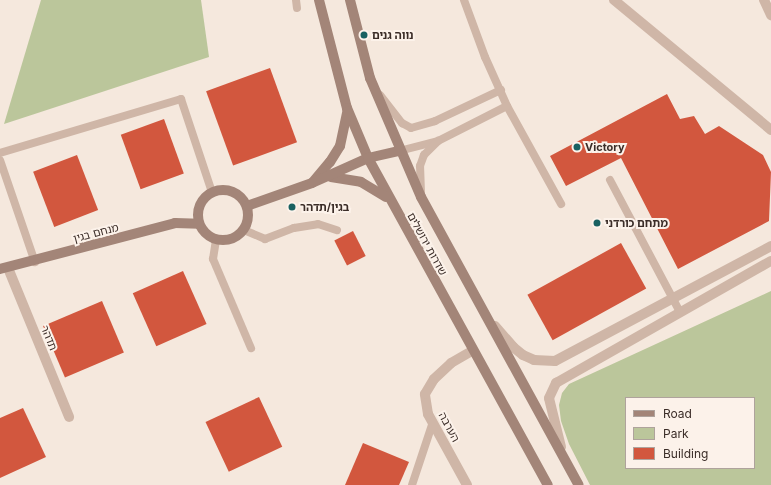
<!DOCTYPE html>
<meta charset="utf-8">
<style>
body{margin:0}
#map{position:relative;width:771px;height:485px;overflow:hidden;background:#f5e8dd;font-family:Inter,"Noto Sans Hebrew",sans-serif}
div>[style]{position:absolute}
.green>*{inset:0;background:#bbc69b}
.building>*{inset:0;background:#d2573e;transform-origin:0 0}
.lane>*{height:8px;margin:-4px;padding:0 4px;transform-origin:4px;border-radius:4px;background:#cfb6a7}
.street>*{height:10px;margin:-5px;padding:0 5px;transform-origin:5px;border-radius:5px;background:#cfb6a7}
.secondary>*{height:10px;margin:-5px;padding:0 5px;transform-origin:5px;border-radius:5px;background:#a38578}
.secondary>.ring{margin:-5px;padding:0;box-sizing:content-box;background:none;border:10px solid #a38578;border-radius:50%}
.dots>*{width:11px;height:11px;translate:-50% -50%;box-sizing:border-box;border:2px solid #fcf2ea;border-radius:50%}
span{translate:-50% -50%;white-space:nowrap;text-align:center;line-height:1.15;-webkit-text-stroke:4px #fcf2ea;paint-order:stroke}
.poi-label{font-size:11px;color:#3b2d28;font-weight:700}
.left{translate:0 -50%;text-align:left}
.street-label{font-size:11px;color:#3b2d28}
.legend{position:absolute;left:625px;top:397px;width:130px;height:72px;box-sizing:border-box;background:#fcf2ea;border:1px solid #afa39c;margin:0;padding:5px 7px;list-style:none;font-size:12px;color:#3b2d28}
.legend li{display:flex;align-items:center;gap:8px;height:20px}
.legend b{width:20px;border:1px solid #afa39c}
</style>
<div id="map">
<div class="green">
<i style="clip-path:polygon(41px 0,201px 0,209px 57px,4px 124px)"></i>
<i style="clip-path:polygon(evenodd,771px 291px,771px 485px,590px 485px,569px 444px,561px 421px,559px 405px,562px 393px,569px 384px,771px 291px,626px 398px,754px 398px,754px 468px,626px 468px,626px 398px)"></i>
</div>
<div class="building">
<i style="left:270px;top:68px;width:79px;height:68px;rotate:70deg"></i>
<i style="clip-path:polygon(667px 94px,680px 119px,694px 116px,705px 134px,719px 126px,763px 155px,771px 172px,769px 221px,678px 269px,621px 158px,566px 186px,550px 156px)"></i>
<i style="left:164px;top:119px;width:58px;height:46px;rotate:70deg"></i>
<i style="left:77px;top:155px;width:59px;height:47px;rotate:69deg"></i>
<i style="left:353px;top:231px;width:28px;height:21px;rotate:63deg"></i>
<i style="left:621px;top:243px;width:52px;height:107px;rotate:61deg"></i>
<i style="left:183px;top:271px;width:58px;height:55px;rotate:66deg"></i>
<i style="left:102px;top:301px;width:56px;height:64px;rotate:67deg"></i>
<i style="left:259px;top:397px;width:55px;height:59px;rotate:65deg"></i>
<i style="clip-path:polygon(23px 408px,46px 457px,0 478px,0 418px)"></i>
<i style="clip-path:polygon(363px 443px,409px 462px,399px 485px,345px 485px)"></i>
</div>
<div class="lane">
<i style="left:296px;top:0;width:8px;rotate:83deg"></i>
<i style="left:464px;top:0;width:61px;rotate:69.8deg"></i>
<i style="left:485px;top:57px;width:54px;rotate:65.8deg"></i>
<i style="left:507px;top:106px;width:112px;rotate:61.1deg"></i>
<i style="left:380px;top:95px;width:36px;rotate:52deg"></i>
<i style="left:402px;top:123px;width:10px;rotate:29deg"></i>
<i style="left:411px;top:128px;width:25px;rotate:-16deg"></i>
<i style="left:435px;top:121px;width:73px;rotate:-25.2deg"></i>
<i style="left:399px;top:151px;width:40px;rotate:-14.4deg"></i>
<i style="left:438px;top:141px;width:77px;rotate:-26.9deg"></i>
<i style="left:0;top:153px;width:189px;rotate:-16.6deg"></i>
<i style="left:181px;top:99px;width:98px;rotate:71.6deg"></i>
<i style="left:0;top:160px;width:108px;rotate:71.1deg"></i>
<i style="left:610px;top:180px;width:149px;rotate:62.1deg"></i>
<i style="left:421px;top:193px;width:27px;rotate:-92deg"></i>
<i style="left:420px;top:166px;width:12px;rotate:-70deg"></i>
<i style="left:424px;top:155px;width:20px;rotate:-45deg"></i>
<i style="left:244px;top:230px;width:23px;rotate:23deg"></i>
<i style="left:265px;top:239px;width:31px;rotate:-21deg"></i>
<i style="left:294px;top:228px;width:24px;rotate:-9deg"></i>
<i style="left:318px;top:224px;width:20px;rotate:18deg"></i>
<i style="left:216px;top:240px;width:19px;rotate:99deg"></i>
<i style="left:213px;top:259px;width:97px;rotate:66.9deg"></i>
<i style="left:412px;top:485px;width:66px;rotate:-71.6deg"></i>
</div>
<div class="street">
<i style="left:614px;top:0;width:204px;rotate:39.6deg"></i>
<i style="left:764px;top:0;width:17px;rotate:65deg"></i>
<i style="left:8px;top:268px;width:161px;rotate:67.7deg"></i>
<i style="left:495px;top:326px;width:28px;rotate:49deg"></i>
<i style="left:513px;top:347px;width:13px;rotate:39deg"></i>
<i style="left:523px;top:355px;width:12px;rotate:24deg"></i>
<i style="left:534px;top:360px;width:21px;rotate:3deg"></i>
<i style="left:555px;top:361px;width:245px;rotate:-28deg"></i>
<i style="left:561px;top:447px;width:50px;rotate:-103.8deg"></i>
<i style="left:549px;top:398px;width:17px;rotate:-65deg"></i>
<i style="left:556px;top:383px;width:247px;rotate:-29.6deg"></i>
<i style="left:467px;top:485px;width:81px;rotate:-118.8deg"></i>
<i style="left:428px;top:414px;width:20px;rotate:-99deg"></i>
<i style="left:425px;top:394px;width:17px;rotate:-59deg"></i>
<i style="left:434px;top:379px;width:23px;rotate:-43deg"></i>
<i style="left:451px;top:363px;width:24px;rotate:-30deg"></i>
</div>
<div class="secondary">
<i style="left:319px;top:0;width:112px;rotate:75.5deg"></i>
<i style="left:347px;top:108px;width:54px;rotate:67.2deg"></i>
<i style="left:368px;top:158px;width:373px;rotate:61.2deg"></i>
<i style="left:350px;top:0;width:81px;rotate:75.6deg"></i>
<i style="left:370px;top:78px;width:129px;rotate:66.8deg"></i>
<i style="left:421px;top:197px;width:328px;rotate:61.3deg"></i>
<i style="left:331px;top:177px;width:30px;rotate:9deg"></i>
<i style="left:361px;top:182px;width:29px;rotate:31deg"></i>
<i style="left:313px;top:182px;width:26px;rotate:-50deg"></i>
<i style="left:330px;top:162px;width:19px;rotate:-58deg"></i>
<i style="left:340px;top:146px;width:35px;rotate:-78deg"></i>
<i class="ring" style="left:198px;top:190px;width:40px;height:40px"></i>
<i style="left:247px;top:206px;width:69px;rotate:-19.5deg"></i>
<i style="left:312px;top:183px;width:61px;rotate:-24.1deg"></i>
<i style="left:368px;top:158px;width:32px;rotate:-13deg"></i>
<i style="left:0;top:269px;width:181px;rotate:-14.7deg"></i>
<i style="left:175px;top:223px;width:24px;rotate:2deg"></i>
</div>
<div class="dots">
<i style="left:364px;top:35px;background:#196161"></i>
<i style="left:577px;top:147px;background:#196161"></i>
<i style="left:292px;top:207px;background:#196161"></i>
<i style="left:597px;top:223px;background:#196161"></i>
</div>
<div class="poi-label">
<span class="left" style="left:372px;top:35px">נווה גנים</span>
<span class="left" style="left:585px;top:147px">Victory</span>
<span class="left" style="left:300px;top:207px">בגין/תדהר</span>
<span class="left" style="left:605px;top:223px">מתחם כורדני</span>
</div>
<div class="street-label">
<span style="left:96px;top:233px;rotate:-15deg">מנחם בגין</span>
<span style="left:427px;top:244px;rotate:61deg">שדרות ירושלים</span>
<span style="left:49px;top:338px;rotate:68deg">תדהר</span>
<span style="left:449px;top:427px;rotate:62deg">הערבה</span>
</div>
<ul class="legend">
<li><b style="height:5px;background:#a38578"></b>Road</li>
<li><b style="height:11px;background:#bbc69b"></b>Park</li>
<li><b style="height:11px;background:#d2573e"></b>Building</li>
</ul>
</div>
